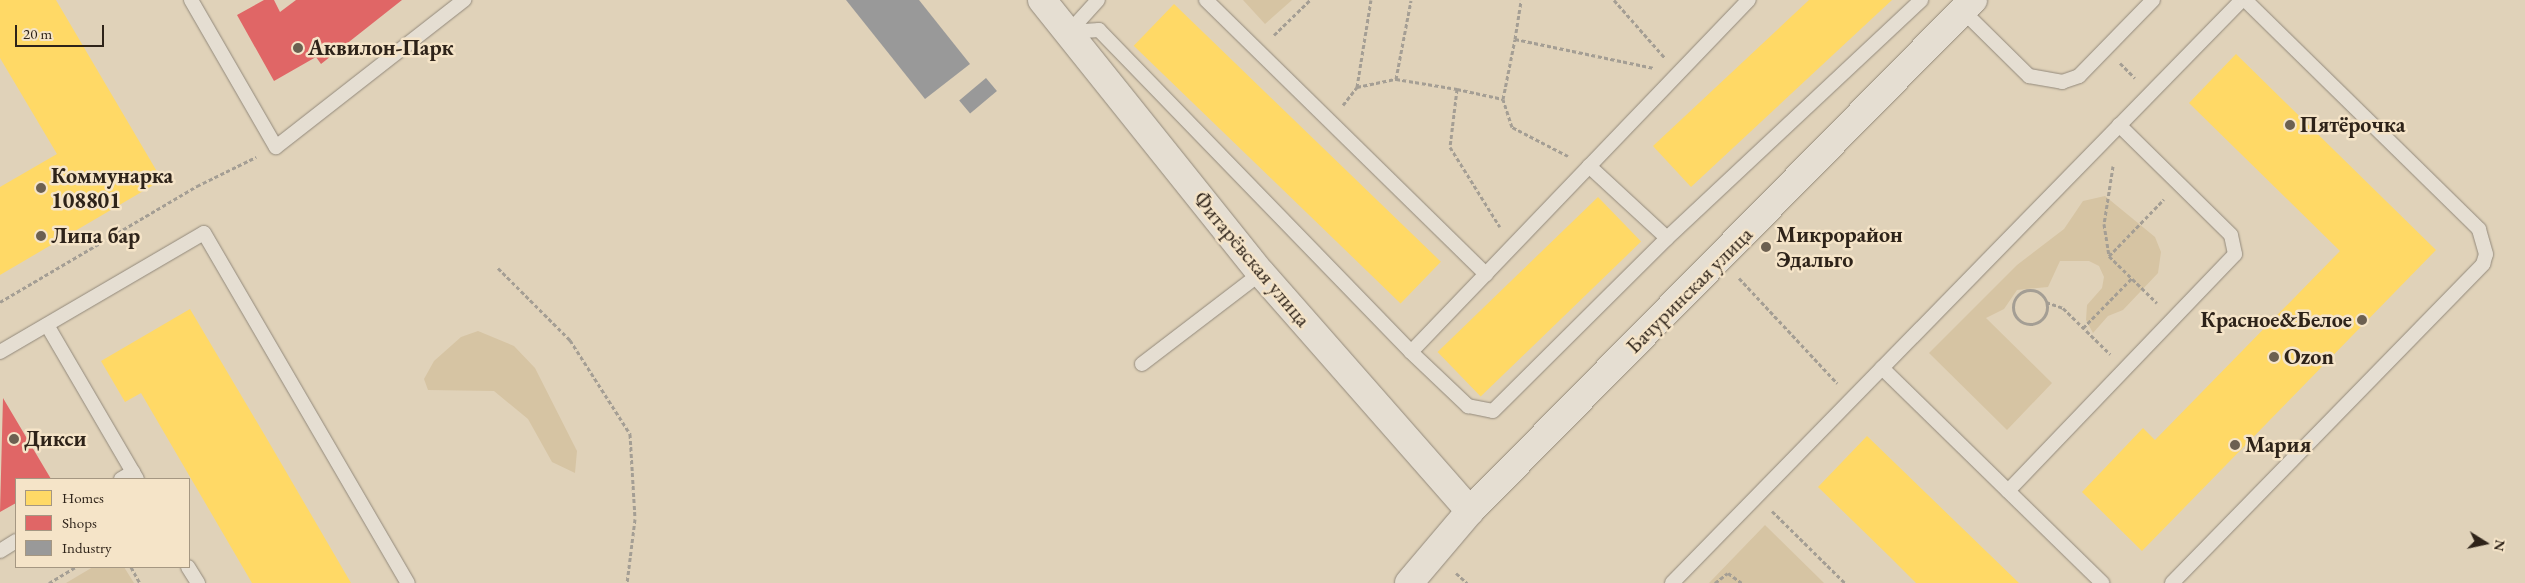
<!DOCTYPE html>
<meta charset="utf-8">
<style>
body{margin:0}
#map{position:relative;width:2525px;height:583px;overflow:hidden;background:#e0d2b9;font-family:"EB Garamond",serif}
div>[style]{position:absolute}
.green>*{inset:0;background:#d6c4a3}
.homes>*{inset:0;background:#ffd966;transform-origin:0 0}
.shops>*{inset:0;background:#e06666}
.industry>*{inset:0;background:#999;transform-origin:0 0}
.path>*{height:3px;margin-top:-1.5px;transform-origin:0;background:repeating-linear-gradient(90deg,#a49e94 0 4px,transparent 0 6.5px)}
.path>.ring{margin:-1.5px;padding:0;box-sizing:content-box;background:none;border:3px solid #a49e94;border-radius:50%}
.roads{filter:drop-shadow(0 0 1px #92897b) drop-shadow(0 0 1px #92897b)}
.service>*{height:14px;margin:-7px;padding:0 7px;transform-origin:7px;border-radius:7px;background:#e5ded2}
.minor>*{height:28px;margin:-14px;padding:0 14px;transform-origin:14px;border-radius:14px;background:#e5ded2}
.tertiary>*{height:28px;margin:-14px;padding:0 14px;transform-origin:14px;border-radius:14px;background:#e5ded2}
.dots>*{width:14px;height:14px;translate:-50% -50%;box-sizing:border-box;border:2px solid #f5e4c8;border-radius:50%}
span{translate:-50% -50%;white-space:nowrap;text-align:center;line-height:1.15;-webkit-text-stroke:5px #f5e4c8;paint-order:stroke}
.poi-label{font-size:22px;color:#2e2319;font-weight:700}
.left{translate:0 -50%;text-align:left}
.right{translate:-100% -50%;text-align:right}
.street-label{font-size:22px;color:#2e2319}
.legend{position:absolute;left:15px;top:478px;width:175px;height:90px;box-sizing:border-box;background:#f5e4c8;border:1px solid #a59782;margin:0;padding:6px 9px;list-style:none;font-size:15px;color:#2e2319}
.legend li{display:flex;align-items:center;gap:10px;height:25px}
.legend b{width:25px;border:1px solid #a59782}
.north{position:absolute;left:2460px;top:518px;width:50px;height:50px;-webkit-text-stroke:4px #f5e4c8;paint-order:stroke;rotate:100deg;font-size:14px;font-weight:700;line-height:20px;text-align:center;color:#2e2319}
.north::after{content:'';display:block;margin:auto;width:18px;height:22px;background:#2e2319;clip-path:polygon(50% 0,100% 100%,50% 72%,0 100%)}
.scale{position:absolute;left:15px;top:25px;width:89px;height:22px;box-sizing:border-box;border:2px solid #2e2319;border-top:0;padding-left:6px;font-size:15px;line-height:18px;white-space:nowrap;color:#2e2319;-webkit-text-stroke:4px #f5e4c8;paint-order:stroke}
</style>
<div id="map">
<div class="green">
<i style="clip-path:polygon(1243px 0,1292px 0,1265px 24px)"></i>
<i style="clip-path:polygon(2105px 196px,2155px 237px,2161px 252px,2158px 273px,2123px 310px,2108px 316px,2093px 333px,2086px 320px,2087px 305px,2102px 288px,2104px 277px,2099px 266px,2089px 261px,2060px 261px,2048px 287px,2017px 290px,2004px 309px,1986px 318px,2052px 383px,2007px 430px,1929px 353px,2017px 265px,2064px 229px,2083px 201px)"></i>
<i style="clip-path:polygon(478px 331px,514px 346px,535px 368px,577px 451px,575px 473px,552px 462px,528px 419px,494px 391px,428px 390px,424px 379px,434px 361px,461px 337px)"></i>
<i style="clip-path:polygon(1765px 525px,1824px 583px,1709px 583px)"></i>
<i style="clip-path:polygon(93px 567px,124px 567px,134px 583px,66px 583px)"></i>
</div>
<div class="homes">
<i style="clip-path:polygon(0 0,56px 0,162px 180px,0 275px,0 187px,57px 154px,0 58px)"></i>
<i style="clip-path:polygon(1809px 0,1892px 0,1691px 187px,1653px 146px)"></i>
<i style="left:1174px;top:4px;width:371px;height:58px;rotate:44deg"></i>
<i style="clip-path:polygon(2236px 54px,2436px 250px,2142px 551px,2082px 492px,2143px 428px,2155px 440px,2340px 251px,2189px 103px)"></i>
<i style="left:1598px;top:197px;width:62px;height:223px;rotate:46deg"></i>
<i style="clip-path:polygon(190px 309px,267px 439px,351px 583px,252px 583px,141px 393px,125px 402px,101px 361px)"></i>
<i style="clip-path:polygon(1867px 436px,2019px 583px,1916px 583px,1889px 556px,1818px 487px)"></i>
</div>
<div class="shops">
<i style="clip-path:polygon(264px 0,274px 0,280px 12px,296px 0,402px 0,321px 64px,316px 57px,274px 81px,237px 15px)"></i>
<i style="clip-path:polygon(3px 398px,51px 479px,16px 479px,16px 503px,0 512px)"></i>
</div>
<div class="industry">
<i style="clip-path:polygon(846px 0,919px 0,970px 64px,925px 99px)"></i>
<i style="left:986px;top:78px;width:17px;height:35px;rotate:50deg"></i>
</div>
<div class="path">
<i style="left:1614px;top:0;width:77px;rotate:48.7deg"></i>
<i style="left:1274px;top:35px;width:50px;rotate:-44.2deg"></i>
<i style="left:1515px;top:39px;width:39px;rotate:-81deg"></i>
<i style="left:2120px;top:63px;width:21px;rotate:45deg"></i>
<i style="left:1396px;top:79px;width:80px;rotate:-79.2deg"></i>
<i style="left:1357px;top:87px;width:88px;rotate:-80.9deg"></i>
<i style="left:1457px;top:89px;width:47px;rotate:12.3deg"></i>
<i style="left:1343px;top:105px;width:23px;rotate:-52deg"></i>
<i style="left:1357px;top:87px;width:40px;rotate:-12deg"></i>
<i style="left:1396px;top:79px;width:62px;rotate:9.3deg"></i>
<i style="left:1457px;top:89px;width:58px;rotate:96.9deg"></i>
<i style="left:1450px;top:147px;width:94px;rotate:58deg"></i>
<i style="left:1568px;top:156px;width:63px;rotate:-152.6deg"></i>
<i style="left:1512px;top:127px;width:29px;rotate:-108deg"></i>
<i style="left:1503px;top:99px;width:61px;rotate:-78.7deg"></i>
<i style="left:1515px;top:39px;width:142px;rotate:11.8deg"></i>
<i style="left:2113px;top:166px;width:59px;rotate:98.8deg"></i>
<i style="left:2104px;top:224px;width:32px;rotate:81deg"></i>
<i style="left:2109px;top:256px;width:67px;rotate:44.4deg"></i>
<i style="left:2109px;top:256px;width:79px;rotate:-46deg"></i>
<i style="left:498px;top:268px;width:102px;rotate:45deg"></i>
<i style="left:570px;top:340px;width:112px;rotate:57.4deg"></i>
<i style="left:630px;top:434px;width:85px;rotate:86.6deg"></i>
<i style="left:635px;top:519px;width:64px;rotate:97.1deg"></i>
<i style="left:1739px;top:278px;width:144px;rotate:47deg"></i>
<i class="ring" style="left:2013px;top:290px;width:31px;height:31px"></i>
<i style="left:0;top:302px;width:229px;rotate:-30.5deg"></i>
<i style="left:197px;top:186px;width:66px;rotate:-26.2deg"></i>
<i style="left:2046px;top:302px;width:18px;rotate:19deg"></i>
<i style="left:2063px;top:308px;width:66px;rotate:44.4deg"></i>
<i style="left:2083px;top:328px;width:70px;rotate:-45.6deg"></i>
<i style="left:1772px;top:511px;width:103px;rotate:44.6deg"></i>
<i style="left:131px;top:567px;width:18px;rotate:61deg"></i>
<i style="left:1456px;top:573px;width:15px;rotate:42deg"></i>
<i style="left:49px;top:583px;width:31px;rotate:-31deg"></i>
<i style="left:1715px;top:583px;width:16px;rotate:-38deg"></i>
<i style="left:1728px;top:573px;width:17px;rotate:36deg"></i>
</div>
<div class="roads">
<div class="service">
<i style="left:191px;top:0;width:170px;rotate:60deg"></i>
<i style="left:276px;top:147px;width:239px;rotate:-38deg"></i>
<i style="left:1206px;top:0;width:392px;rotate:44.4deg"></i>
<i style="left:1963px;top:11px;width:93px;rotate:44.6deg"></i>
<i style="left:2029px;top:76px;width:34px;rotate:10deg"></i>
<i style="left:2062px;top:82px;width:18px;rotate:-19deg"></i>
<i style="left:2079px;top:76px;width:106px;rotate:-45.8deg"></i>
<i style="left:1069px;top:32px;width:30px;rotate:-4deg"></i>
<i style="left:1099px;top:30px;width:448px;rotate:45.9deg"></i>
<i style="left:1411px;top:352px;width:79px;rotate:43.5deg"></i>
<i style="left:1468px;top:406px;width:25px;rotate:11deg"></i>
<i style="left:1493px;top:411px;width:245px;rotate:-44.8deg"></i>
<i style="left:1667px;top:238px;width:348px;rotate:-43.1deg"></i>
<i style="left:1069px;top:32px;width:43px;rotate:-47.8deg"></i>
<i style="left:1589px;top:166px;width:106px;rotate:42.7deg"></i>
<i style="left:47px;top:325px;width:178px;rotate:59.7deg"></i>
<i style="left:0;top:352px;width:236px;rotate:-30.3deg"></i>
<i style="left:204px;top:233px;width:405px;rotate:59.8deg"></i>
<i style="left:1411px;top:352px;width:488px;rotate:-46.2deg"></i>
<i style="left:1142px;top:364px;width:150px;rotate:-37.4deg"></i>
<i style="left:1882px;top:368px;width:308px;rotate:44.3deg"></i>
<i style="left:121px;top:479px;width:14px;rotate:-30deg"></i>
<i style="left:2008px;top:491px;width:328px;rotate:-46.2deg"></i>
<i style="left:2235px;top:254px;width:19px;rotate:-102deg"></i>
<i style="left:2231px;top:235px;width:157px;rotate:-135.5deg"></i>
<i style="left:0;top:551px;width:19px;rotate:-32deg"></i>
<i style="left:188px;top:567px;width:19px;rotate:58deg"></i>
<i style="left:1672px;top:583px;width:815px;rotate:-45.65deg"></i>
<i style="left:2172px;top:583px;width:446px;rotate:-45.7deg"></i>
<i style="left:2483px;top:264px;width:10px;rotate:-73deg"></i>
<i style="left:2486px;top:254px;width:26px;rotate:-106deg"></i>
<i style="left:2479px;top:229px;width:327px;rotate:-135.6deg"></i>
</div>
<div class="minor">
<i style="left:1042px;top:0;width:350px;rotate:51.3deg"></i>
<i style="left:1261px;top:273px;width:317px;rotate:48.7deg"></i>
</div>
<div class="tertiary">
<i style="left:1409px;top:583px;width:94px;rotate:-49.7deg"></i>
<i style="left:1470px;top:511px;width:717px;rotate:-45.45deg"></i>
</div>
</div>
<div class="dots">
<i style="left:298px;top:48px;background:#6c6051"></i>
<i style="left:2290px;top:125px;background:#6c6051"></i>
<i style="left:41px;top:188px;background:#6c6051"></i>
<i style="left:41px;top:236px;background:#6c6051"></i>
<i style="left:1766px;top:247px;background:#6c6051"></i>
<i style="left:2362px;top:320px;background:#6c6051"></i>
<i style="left:2274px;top:357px;background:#6c6051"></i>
<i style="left:14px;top:439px;background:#6c6051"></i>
<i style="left:2235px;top:445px;background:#6c6051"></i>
</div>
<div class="poi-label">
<span class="left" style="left:308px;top:48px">Аквилон-Парк</span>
<span class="left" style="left:2300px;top:125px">Пятёрочка</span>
<span class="left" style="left:51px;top:188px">Коммунарка<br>108801</span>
<span class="left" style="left:1776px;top:247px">Микрорайон<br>Эдальго</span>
<span class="left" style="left:51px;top:236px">Липа бар</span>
<span class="right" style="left:2352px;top:320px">Красное&amp;Белое</span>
<span class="left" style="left:2284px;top:357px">Ozon</span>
<span class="left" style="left:24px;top:439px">Дикси</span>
<span class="left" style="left:2245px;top:445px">Мария</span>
</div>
<div class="street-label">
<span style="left:1252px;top:259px;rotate:50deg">Фитарёвская улица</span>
<span style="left:1689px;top:290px;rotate:-45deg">Бачуринская улица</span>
</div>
<ul class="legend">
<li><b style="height:14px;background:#ffd966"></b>Homes</li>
<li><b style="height:14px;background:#e06666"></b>Shops</li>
<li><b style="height:14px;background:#999"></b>Industry</li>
</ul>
<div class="north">N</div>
<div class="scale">20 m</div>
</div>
